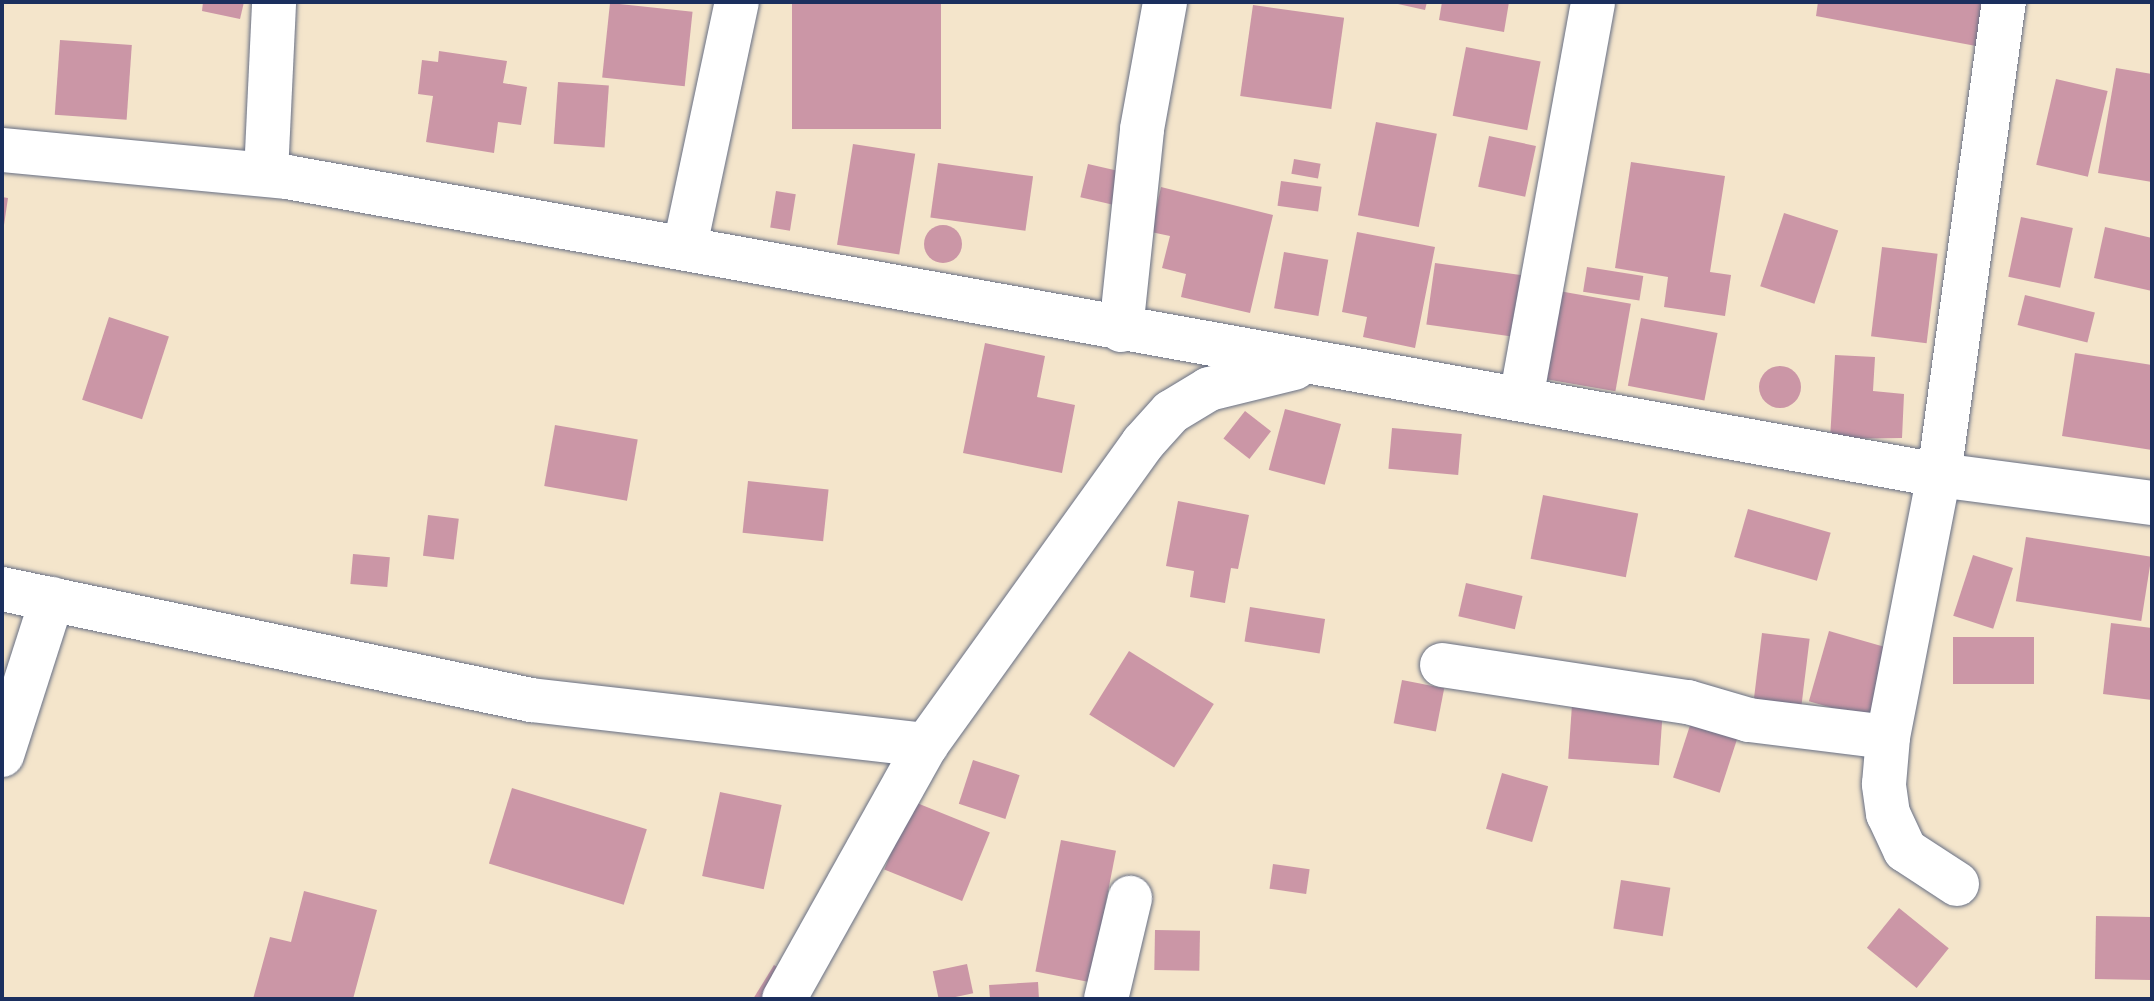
<!DOCTYPE html>
<style>
body{margin:0}
#map{position:relative;width:2154px;height:1001px;overflow:hidden;background:#f4e5cb;font-family:"Gentium Book Plus",serif}
div>[style]{position:absolute}
.building>*{inset:0;background:#cb96a6;transform-origin:0 0}
.round{border-radius:50%}
.roads{filter:drop-shadow(0 0 2px #676f84) drop-shadow(0 0 2px #676f84)}
.minor>*{height:44px;margin:-22px;padding:0 22px;transform-origin:22px;border-radius:22px;background:#fff}
span{translate:-50% -50%;white-space:nowrap;text-align:center;line-height:1.15;-webkit-text-stroke:6px #fbf7ec;paint-order:stroke}
.frame{position:absolute;inset:0;border:4px solid #1b2f5e;pointer-events:none}
</style>
<div id="map">
<div class="building">
<i style="clip-path:polygon(203px 2px,244px 2px,240px 19px,202px 11px)"></i>
<i style="left:792px;top:2px;width:149px;height:127px"></i>
<i style="clip-path:polygon(1389px 2px,1427px 2px,1425px 10px)"></i>
<i style="clip-path:polygon(1442px 2px,1509px 2px,1504px 32px,1439px 20px)"></i>
<i style="clip-path:polygon(1818px 2px,1984px 2px,1976px 46px,1816px 16px)"></i>
<i style="left:610px;top:3px;width:83px;height:75px;rotate:6deg"></i>
<i style="left:1253px;top:5px;width:92px;height:92px;rotate:8deg"></i>
<i style="left:60px;top:40px;width:72px;height:75px;rotate:4deg"></i>
<i style="left:1466px;top:47px;width:76px;height:70px;rotate:11deg"></i>
<i style="clip-path:polygon(439px 51px,507px 61px,503px 83px,527px 87px,521px 125px,498px 122px,494px 153px,426px 142px,433px 96px,418px 94px,422px 60px,438px 62px)"></i>
<i style="clip-path:polygon(2116px 68px,2152px 74px,2152px 182px,2098px 173px)"></i>
<i style="left:2056px;top:79px;width:53px;height:88px;rotate:13deg"></i>
<i style="left:558px;top:82px;width:51px;height:62px;rotate:4deg"></i>
<i style="left:1376px;top:122px;width:62px;height:95px;rotate:11deg"></i>
<i style="left:1489px;top:136px;width:48px;height:52px;rotate:12deg"></i>
<i style="left:853px;top:144px;width:63px;height:102px;rotate:9deg"></i>
<i style="left:1294px;top:159px;width:27px;height:15px;rotate:10deg"></i>
<i style="clip-path:polygon(1631px 162px,1725px 176px,1710px 272px,1731px 275px,1725px 316px,1664px 307px,1668px 277px,1615px 268px)"></i>
<i style="left:938px;top:163px;width:96px;height:55px;rotate:8deg"></i>
<i style="left:1088px;top:164px;width:37px;height:34px;rotate:13deg"></i>
<i style="left:1281px;top:181px;width:41px;height:25px;rotate:8deg"></i>
<i style="clip-path:polygon(1161px 187px,1273px 215px,1250px 313px,1181px 297px,1186px 274px,1162px 268px,1170px 236px,1151px 232px)"></i>
<i style="left:776px;top:191px;width:20px;height:37px;rotate:9deg"></i>
<i style="clip-path:polygon(2px 197px,8px 198px,4px 225px,2px 225px)"></i>
<i style="left:1784px;top:213px;width:57px;height:77px;rotate:18deg"></i>
<i style="left:2021px;top:217px;width:53px;height:61px;rotate:12deg"></i>
<i class="round" style="left:924px;top:225px;width:38px;height:38px"></i>
<i style="clip-path:polygon(2105px 227px,2152px 238px,2152px 291px,2094px 278px)"></i>
<i style="clip-path:polygon(1357px 232px,1435px 247px,1415px 348px,1363px 337px,1367px 317px,1342px 312px)"></i>
<i style="left:1882px;top:247px;width:56px;height:90px;rotate:7deg"></i>
<i style="left:1284px;top:252px;width:45px;height:57px;rotate:10deg"></i>
<i style="left:1435px;top:263px;width:90px;height:62px;rotate:8deg"></i>
<i style="left:1587px;top:267px;width:57px;height:25px;rotate:9deg"></i>
<i style="left:1559px;top:291px;width:73px;height:89px;rotate:10deg"></i>
<i style="left:2025px;top:295px;width:72px;height:31px;rotate:14deg"></i>
<i style="left:109px;top:317px;width:63px;height:87px;rotate:18deg"></i>
<i style="left:1641px;top:318px;width:78px;height:69px;rotate:11deg"></i>
<i style="clip-path:polygon(985px 343px,1045px 356px,1037px 397px,1075px 405px,1062px 473px,963px 453px)"></i>
<i style="clip-path:polygon(2075px 353px,2152px 365px,2152px 450px,2062px 436px)"></i>
<i style="clip-path:polygon(1835px 355px,1875px 357px,1873px 391px,1904px 394px,1902px 438px,1830px 439px)"></i>
<i class="round" style="left:1759px;top:366px;width:42px;height:42px"></i>
<i style="left:1285px;top:409px;width:58px;height:63px;rotate:15deg"></i>
<i style="left:1245px;top:411px;width:33px;height:35px;rotate:38deg"></i>
<i style="left:555px;top:425px;width:84px;height:62px;rotate:10deg"></i>
<i style="left:1392px;top:428px;width:70px;height:41px;rotate:5deg"></i>
<i style="left:748px;top:481px;width:81px;height:52px;rotate:6deg"></i>
<i style="left:1543px;top:495px;width:97px;height:65px;rotate:11deg"></i>
<i style="clip-path:polygon(1178px 501px,1249px 515px,1238px 569px,1231px 568px,1225px 603px,1190px 597px,1194px 571px,1166px 566px)"></i>
<i style="left:1748px;top:509px;width:86px;height:50px;rotate:16deg"></i>
<i style="left:428px;top:515px;width:31px;height:41px;rotate:7deg"></i>
<i style="left:2026px;top:537px;width:127px;height:65px;rotate:9deg"></i>
<i style="left:353px;top:554px;width:37px;height:30px;rotate:5deg"></i>
<i style="left:1973px;top:555px;width:42px;height:64px;rotate:18deg"></i>
<i style="left:1466px;top:583px;width:58px;height:34px;rotate:13deg"></i>
<i style="left:1250px;top:607px;width:76px;height:35px;rotate:9deg"></i>
<i style="clip-path:polygon(2111px 623px,2152px 628px,2152px 700px,2103px 694px)"></i>
<i style="left:1829px;top:631px;width:70px;height:73px;rotate:16deg"></i>
<i style="left:1762px;top:633px;width:48px;height:67px;rotate:7deg"></i>
<i style="left:1953px;top:637px;width:81px;height:47px"></i>
<i style="left:1129px;top:651px;width:100px;height:75px;rotate:32deg"></i>
<i style="left:1402px;top:680px;width:43px;height:44px;rotate:11deg"></i>
<i style="left:1572px;top:705px;width:91px;height:54px;rotate:4deg"></i>
<i style="left:1695px;top:710px;width:49px;height:71px;rotate:18deg"></i>
<i style="left:973px;top:760px;width:49px;height:46px;rotate:18deg"></i>
<i style="left:1502px;top:773px;width:48px;height:58px;rotate:16deg"></i>
<i style="left:512px;top:788px;width:141px;height:79px;rotate:17deg"></i>
<i style="left:720px;top:792px;width:63px;height:86px;rotate:12deg"></i>
<i style="left:912px;top:801px;width:84px;height:74px;rotate:22deg"></i>
<i style="left:1061px;top:840px;width:56px;height:134px;rotate:11deg"></i>
<i style="left:1273px;top:864px;width:37px;height:25px;rotate:8deg"></i>
<i style="left:1621px;top:880px;width:50px;height:49px;rotate:9deg"></i>
<i style="clip-path:polygon(304px 891px,377px 910px,353px 999px,253px 999px,270px 937px,291px 942px)"></i>
<i style="left:1899px;top:908px;width:64px;height:51px;rotate:39deg"></i>
<i style="left:2096px;top:916px;width:56px;height:63px;rotate:1deg"></i>
<i style="left:1155px;top:930px;width:45px;height:40px;rotate:1deg"></i>
<i style="left:967px;top:964px;width:30px;height:35px;rotate:78deg"></i>
<i style="clip-path:polygon(774px 965px,791px 976px,776px 999px,753px 999px)"></i>
<i style="clip-path:polygon(1038px 982px,1039px 999px,990px 999px,989px 985px)"></i>
</div>
<div class="roads">
<div class="minor">
<i style="left:2px;top:150px;width:286px;rotate:5.4deg"></i>
<i style="left:287px;top:177px;width:1679px;rotate:10.23deg"></i>
<i style="left:1939px;top:475px;width:215px;rotate:7.5deg"></i>
<i style="left:266px;top:174px;width:172px;rotate:-87.3deg"></i>
<i style="left:685px;top:246px;width:249px;rotate:-78deg"></i>
<i style="left:1121px;top:330px;width:202px;rotate:-84deg"></i>
<i style="left:1142px;top:129px;width:129px;rotate:-79.7deg"></i>
<i style="left:1521px;top:399px;width:403px;rotate:-79.7deg"></i>
<i style="left:2px;top:589px;width:541px;rotate:11.85deg"></i>
<i style="left:531px;top:700px;width:398px;rotate:6.5deg"></i>
<i style="left:1442px;top:665px;width:249px;rotate:8.6deg"></i>
<i style="left:1688px;top:702px;width:64px;rotate:16.4deg"></i>
<i style="left:1749px;top:720px;width:140px;rotate:7deg"></i>
<i style="left:2px;top:755px;width:164px;rotate:-72.2deg"></i>
<i style="left:1957px;top:884px;width:62px;rotate:-146.8deg"></i>
<i style="left:1905px;top:850px;width:40px;rotate:-115deg"></i>
<i style="left:1888px;top:814px;width:30px;rotate:-98deg"></i>
<i style="left:1884px;top:784px;width:47px;rotate:-85.1deg"></i>
<i style="left:1888px;top:737px;width:267px;rotate:-79deg"></i>
<i style="left:1939px;top:475px;width:477px;rotate:-82.2deg"></i>
<i style="left:784px;top:999px;width:291px;rotate:-60.8deg"></i>
<i style="left:926px;top:745px;width:372px;rotate:-54.3deg"></i>
<i style="left:1143px;top:443px;width:42px;rotate:-47.9deg"></i>
<i style="left:1171px;top:412px;width:44px;rotate:-31.2deg"></i>
<i style="left:1209px;top:389px;width:88px;rotate:-13.9deg"></i>
<i style="left:1106px;top:999px;width:104px;rotate:-76.6deg"></i>
</div>
</div>
<div class="frame"></div>
</div>
